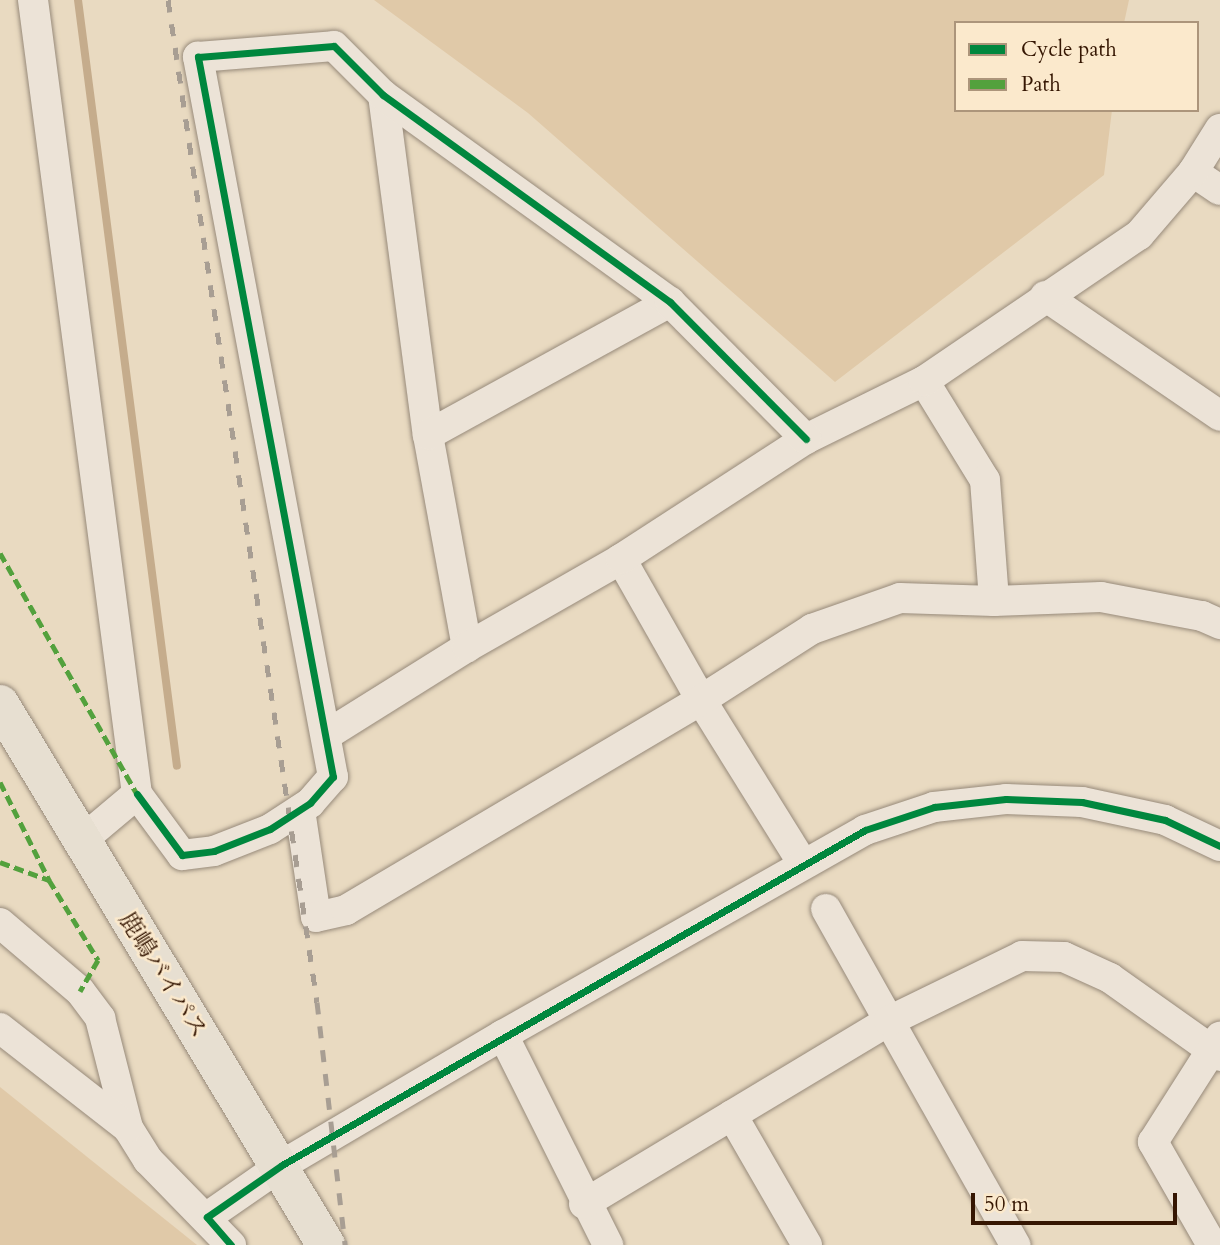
<!DOCTYPE html>
<meta charset="utf-8">
<style>
body{margin:0}
#map{position:relative;width:1220px;height:1245px;overflow:hidden;background:#e9dac1;font-family:Cardo,"Noto Serif JP",serif}
div>[style]{position:absolute}
.green>*{inset:0;background:#e0c9a8}
.stream>*{height:8px;margin:-4px;padding:0 4px;transform-origin:4px;border-radius:4px;background:#c5ac8c}
.roads{filter:drop-shadow(0 0 2px #978a7a) drop-shadow(0 0 2px #978a7a)}
.minor>*{height:30px;margin:-15px;padding:0 15px;transform-origin:15px;border-radius:15px;background:#ece3d7}
.highway>*{height:38px;margin:-19px;padding:0 19px;transform-origin:19px;border-radius:19px;background:#e7dfd1}
.rail>*{height:5px;margin-top:-2.5px;transform-origin:0;background:repeating-linear-gradient(90deg,#a89e93 0 12px,transparent 0 24px)}
.quiet>*{height:5px;margin-top:-2.5px;transform-origin:0;background:repeating-linear-gradient(90deg,#53a13d 0 10px,transparent 0 15px)}
.cycleway>*{height:7px;margin:-3.5px;padding:0 3.5px;transform-origin:3.5px;border-radius:3.5px;background:#00873e}
span{translate:-50% -50%;white-space:nowrap;text-align:center;line-height:1.15;-webkit-text-stroke:5px #fbe9cc;paint-order:stroke}
.street-label{font-size:24px;color:#351602}
.legend{position:absolute;left:954px;top:21px;width:245px;height:91px;box-sizing:border-box;background:#fbe9cc;border:2px solid #ac957b;margin:0;padding:9px 12px;list-style:none;font-size:21px;color:#351602}
.legend li{display:flex;align-items:center;gap:14px;height:35px}
.legend b{width:35px;border:2px solid #ac957b}
.scale{position:absolute;left:971px;top:1193px;width:206px;height:32px;box-sizing:border-box;border:4px solid #351602;border-top:0;padding-left:9px;font-size:21px;line-height:24px;white-space:nowrap;color:#351602;-webkit-text-stroke:5px #fbe9cc;paint-order:stroke}
</style>
<div id="map">
<div class="green">
<i style="clip-path:polygon(374px 0,1129px 0,1124px 23px,956px 23px,956px 110px,1112px 110px,1104px 175px,835px 382px,528px 113px)"></i>
<i style="clip-path:polygon(0 1087px,197px 1245px,0 1245px)"></i>
</div>
<div class="stream">
<i style="left:78px;top:0;width:772px;rotate:82.64deg"></i>
</div>
<div class="roads">
<div class="minor">
<i style="left:33px;top:0;width:801px;rotate:82.54deg"></i>
<i style="left:137px;top:794px;width:75px;rotate:139.9deg"></i>
<i style="left:383px;top:95px;width:343px;rotate:82.5deg"></i>
<i style="left:428px;top:435px;width:216px;rotate:79.6deg"></i>
<i style="left:1193px;top:172px;width:32px;rotate:34deg"></i>
<i style="left:1045px;top:296px;width:212px;rotate:34.4deg"></i>
<i style="left:924px;top:381px;width:116px;rotate:58.4deg"></i>
<i style="left:985px;top:480px;width:121px;rotate:85.7deg"></i>
<i style="left:428px;top:435px;width:276px;rotate:-28.8deg"></i>
<i style="left:621px;top:559px;width:162px;rotate:60.4deg"></i>
<i style="left:701px;top:700px;width:193px;rotate:58.1deg"></i>
<i style="left:328px;top:734px;width:164px;rotate:-32deg"></i>
<i style="left:467px;top:647px;width:177px;rotate:-29.7deg"></i>
<i style="left:621px;top:559px;width:221px;rotate:-33deg"></i>
<i style="left:806px;top:439px;width:131px;rotate:-26.2deg"></i>
<i style="left:924px;top:381px;width:260px;rotate:-34.2deg"></i>
<i style="left:1139px;top:235px;width:83px;rotate:-49.4deg"></i>
<i style="left:1193px;top:172px;width:51px;rotate:-57.9deg"></i>
<i style="left:137px;top:794px;width:76px;rotate:53.6deg"></i>
<i style="left:182px;top:855px;width:32px;rotate:-7deg"></i>
<i style="left:214px;top:851px;width:60px;rotate:-21.4deg"></i>
<i style="left:270px;top:829px;width:48px;rotate:-33deg"></i>
<i style="left:310px;top:803px;width:35px;rotate:-49deg"></i>
<i style="left:333px;top:777px;width:733px;rotate:-100.62deg"></i>
<i style="left:198px;top:57px;width:136px;rotate:-4.6deg"></i>
<i style="left:334px;top:46px;width:69px;rotate:45deg"></i>
<i style="left:383px;top:95px;width:354px;rotate:35.8deg"></i>
<i style="left:670px;top:302px;width:193px;rotate:45.2deg"></i>
<i style="left:300px;top:810px;width:108px;rotate:81.5deg"></i>
<i style="left:316px;top:917px;width:31px;rotate:-13deg"></i>
<i style="left:346px;top:910px;width:412px;rotate:-30.6deg"></i>
<i style="left:701px;top:700px;width:132px;rotate:-32.6deg"></i>
<i style="left:812px;top:629px;width:93px;rotate:-19.4deg"></i>
<i style="left:900px;top:598px;width:94px;rotate:1.8deg"></i>
<i style="left:994px;top:601px;width:107px;rotate:-2.1deg"></i>
<i style="left:1101px;top:597px;width:103px;rotate:10.7deg"></i>
<i style="left:1202px;top:616px;width:20px;rotate:24deg"></i>
<i style="left:826px;top:909px;width:386px;rotate:60.6deg"></i>
<i style="left:0;top:923px;width:105px;rotate:40.4deg"></i>
<i style="left:80px;top:991px;width:34px;rotate:53deg"></i>
<i style="left:100px;top:1018px;width:114px;rotate:75.7deg"></i>
<i style="left:128px;top:1128px;width:38px;rotate:58deg"></i>
<i style="left:148px;top:1160px;width:119px;rotate:45.7deg"></i>
<i style="left:0;top:1028px;width:162px;rotate:38deg"></i>
<i style="left:503px;top:1035px;width:235px;rotate:63.4deg"></i>
<i style="left:732px;top:1115px;width:150px;rotate:60deg"></i>
<i style="left:584px;top:1204px;width:356px;rotate:-31deg"></i>
<i style="left:889px;top:1021px;width:148px;rotate:-26deg"></i>
<i style="left:1022px;top:956px;width:42px;rotate:1.4deg"></i>
<i style="left:1064px;top:957px;width:51px;rotate:24.5deg"></i>
<i style="left:1110px;top:978px;width:135px;rotate:35.3deg"></i>
<i style="left:207px;top:1217px;width:91px;rotate:-34.7deg"></i>
<i style="left:282px;top:1165px;width:256px;rotate:-30.5deg"></i>
<i style="left:503px;top:1035px;width:416px;rotate:-29.5deg"></i>
<i style="left:865px;top:830px;width:73px;rotate:-18.4deg"></i>
<i style="left:934px;top:807px;width:72px;rotate:-6.3deg"></i>
<i style="left:1006px;top:799px;width:76px;rotate:2.3deg"></i>
<i style="left:1082px;top:802px;width:85px;rotate:12.2deg"></i>
<i style="left:1165px;top:820px;width:61px;rotate:25.3deg"></i>
<i style="left:1212px;top:1245px;width:119px;rotate:-119.8deg"></i>
<i style="left:1153px;top:1142px;width:125px;rotate:-57.5deg"></i>
</div>
<div class="highway">
<i style="left:0;top:704px;width:632px;rotate:58.93deg"></i>
</div>
</div>
<div class="rail">
<i style="left:168px;top:0;width:1013px;rotate:81.54deg"></i>
<i style="left:317px;top:1002px;width:245px;rotate:83.4deg"></i>
</div>
<div class="quiet">
<i style="left:0;top:553px;width:277px;rotate:60.4deg"></i>
<i style="left:0;top:782px;width:110px;rotate:63.4deg"></i>
<i style="left:49px;top:880px;width:94px;rotate:58.5deg"></i>
<i style="left:98px;top:960px;width:36px;rotate:120deg"></i>
<i style="left:0;top:862px;width:52px;rotate:20.2deg"></i>
</div>
<div class="cycleway">
<i style="left:137px;top:794px;width:76px;rotate:53.6deg"></i>
<i style="left:182px;top:855px;width:32px;rotate:-7deg"></i>
<i style="left:214px;top:851px;width:60px;rotate:-21.4deg"></i>
<i style="left:270px;top:829px;width:48px;rotate:-33deg"></i>
<i style="left:310px;top:803px;width:35px;rotate:-49deg"></i>
<i style="left:333px;top:777px;width:733px;rotate:-100.62deg"></i>
<i style="left:198px;top:57px;width:136px;rotate:-4.6deg"></i>
<i style="left:334px;top:46px;width:69px;rotate:45deg"></i>
<i style="left:383px;top:95px;width:354px;rotate:35.8deg"></i>
<i style="left:670px;top:302px;width:193px;rotate:45.2deg"></i>
<i style="left:231px;top:1245px;width:37px;rotate:-131deg"></i>
<i style="left:207px;top:1217px;width:91px;rotate:-34.7deg"></i>
<i style="left:282px;top:1165px;width:672px;rotate:-29.88deg"></i>
<i style="left:865px;top:830px;width:73px;rotate:-18.4deg"></i>
<i style="left:934px;top:807px;width:72px;rotate:-6.3deg"></i>
<i style="left:1006px;top:799px;width:76px;rotate:2.3deg"></i>
<i style="left:1082px;top:802px;width:85px;rotate:12.2deg"></i>
<i style="left:1165px;top:820px;width:61px;rotate:25.3deg"></i>
</div>
<div class="street-label">
<span style="left:163px;top:975px;rotate:58deg">鹿嶋バイパス</span>
</div>
<ul class="legend">
<li><b style="height:9px;background:#00873e"></b>Cycle path</li>
<li><b style="height:9px;background:#53a13d"></b>Path</li>
</ul>
<div class="scale">50 m</div>
</div>
